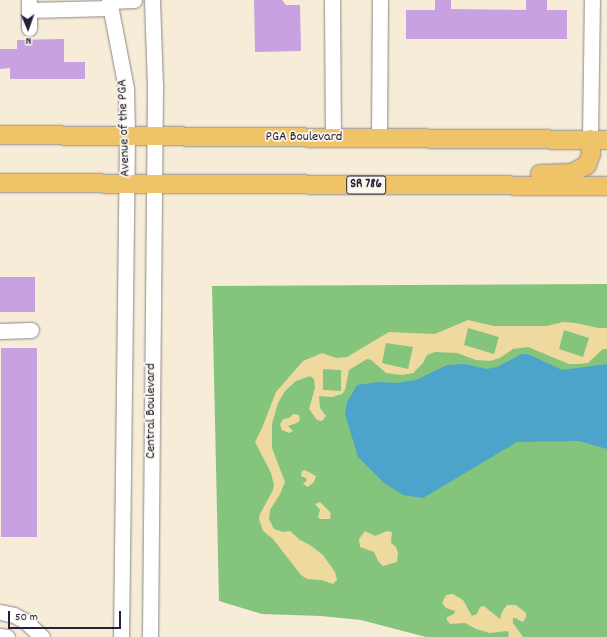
<!DOCTYPE html>
<style>
body{margin:0}
#map{position:relative;width:607px;height:637px;overflow:hidden;background:#f6ecd7;font-family:Dekko,sans-serif}
div>[style]{position:absolute}
.green>*{inset:0;background:#84c47c}
.sand>*{inset:0;background:#eeda9e}
.water>*{inset:0;background:#4da4ca}
.building>*{inset:0;background:#c8a2e0;transform-origin:0 0}
.roads{filter:drop-shadow(0 0 1px #8c8789) drop-shadow(0 0 1px #8c8789)}
.minor>*{height:15px;margin:-7.5px;padding:0 7.5px;transform-origin:7.5px;border-radius:7.5px;background:#fff}
.major>*{height:18px;margin:-9px;padding:0 9px;transform-origin:9px;border-radius:9px;background:#efc469}
span{translate:-50% -50%;white-space:nowrap;text-align:center;line-height:1.15;-webkit-text-stroke:3.5px #fbf7ec;paint-order:stroke}
.shield-label span{padding:1px 3px;background:#fbf7ec;border:1px solid;border-radius:3px;-webkit-text-stroke-width:0}
.shield-label{font-size:13px;color:#22223b;font-weight:700}
.street-label{font-size:14px;color:#22223b}
.north{position:absolute;left:8px;top:8px;width:40px;height:40px;-webkit-text-stroke:3px #fbf7ec;paint-order:stroke;rotate:178deg;font-size:11px;font-weight:700;line-height:16px;text-align:center;color:#22223b}
.north::after{content:'';display:block;margin:auto;width:14px;height:18px;background:#22223b;clip-path:polygon(50% 0,100% 100%,50% 72%,0 100%)}
.scale{position:absolute;left:8px;top:611px;width:113px;height:18px;box-sizing:border-box;border:2px solid #22223b;border-top:0;padding-left:5px;font-size:12px;line-height:14px;white-space:nowrap;color:#22223b;-webkit-text-stroke:3px #fbf7ec;paint-order:stroke}
</style>
<div id="map">
<div class="green">
<i style="clip-path:polygon(607px 284px,607px 637px,426px 637px,361px 620px,321px 616px,262px 614px,219px 601px,212px 286px)"></i>
</div>
<div class="sand">
<i style="clip-path:polygon(evenodd,468px 320px,494px 326px,547px 326px,563px 322px,576px 323px,598px 328px,607px 328px,607px 349px,603px 349px,588px 363px,579px 364px,569px 364px,528px 347px,513px 349px,500px 358px,490px 361px,476px 360px,457px 353px,435px 352px,427px 355px,423px 363px,413px 373px,402px 375px,386px 373px,371px 360px,367px 359px,349px 370px,345px 390px,342px 394px,332px 397px,319px 396px,320px 408px,326px 416px,322px 421px,317px 420px,309px 409px,315px 388px,314px 379px,310px 376px,296px 381px,285px 391px,278px 403px,272px 424px,272px 448px,285px 482px,280px 494px,270px 510px,269px 519px,274px 529px,283px 532px,290px 531px,300px 540px,310px 545px,323px 555px,335px 572px,337px 580px,333px 584px,321px 580px,307px 579px,301px 575px,273px 539px,263px 531px,259px 519px,260px 514px,273px 490px,274px 485px,271px 473px,255px 442px,262px 428px,276px 392px,303px 361px,322px 353px,336px 358px,347px 357px,389px 332px,435px 334px,468px 320px,468px 328px,499px 337px,494px 354px,464px 345px,468px 328px,468px 320px,564px 330px,589px 338px,583px 357px,559px 349px,564px 330px,468px 320px,386px 343px,413px 347px,408px 369px,382px 363px,386px 343px,468px 320px,323px 369px,341px 370px,341px 391px,323px 390px,323px 369px)"></i>
<i style="clip-path:polygon(293px 414px,299px 415px,300px 420px,297px 423px,288px 426px,293px 431px,289px 433px,282px 430px,280px 424px,283px 419px,289px 418px)"></i>
<i style="clip-path:polygon(305px 470px,316px 476px,314px 482px,308px 487px,303px 484px,307px 480px,306px 478px,301px 476px,302px 471px)"></i>
<i style="clip-path:polygon(320px 502px,331px 513px,330px 519px,320px 519px,318px 517px,320px 510px,315px 504px)"></i>
<i style="clip-path:polygon(365px 531px,375px 536px,387px 531px,392px 532px,391px 543px,396px 547px,398px 553px,397px 562px,383px 566px,378px 561px,374px 552px,360px 547px,359px 539px)"></i>
<i style="clip-path:polygon(453px 594px,463px 600px,472px 616px,477px 614px,480px 607px,484px 606px,500px 619px,502px 612px,507px 605px,516px 605px,526px 613px,526px 617px,523px 622px,515px 618px,513px 618px,513px 623px,523px 637px,508px 637px,509px 633px,507px 631px,490px 633px,476px 629px,465px 623px,450px 624px,447px 620px,447px 617px,454px 614px,455px 611px,446px 608px,442px 603px,446px 595px)"></i>
</div>
<div class="water">
<i style="clip-path:polygon(522px 354px,528px 354px,562px 370px,607px 364px,607px 449px,579px 441px,517px 442px,423px 498px,403px 495px,384px 483px,358px 457px,345px 414px,347px 402px,357px 385px,378px 382px,396px 383px,416px 380px,447px 365px,465px 364px,487px 369px,497px 367px)"></i>
</div>
<div class="building">
<i style="clip-path:polygon(254px 0,282px 0,286px 5px,300px 5px,301px 51px,255px 52px)"></i>
<i style="clip-path:polygon(435px 0,451px 0,451px 9px,526px 10px,526px 0,547px 0,547px 10px,567px 10px,567px 39px,406px 39px,406px 10px,435px 10px)"></i>
<i style="clip-path:polygon(64px 39px,64px 62px,85px 62px,85px 79px,10px 79px,10px 68px,0 69px,0 49px,17px 49px,17px 40px)"></i>
<i style="left:0;top:277px;width:35px;height:35px"></i>
<i style="left:1px;top:348px;width:36px;height:189px"></i>
</div>
<div class="roads">
<div class="minor">
<i style="left:109px;top:0;width:90px;rotate:79.1deg"></i>
<i style="left:126px;top:88px;width:47px;rotate:88.8deg"></i>
<i style="left:127px;top:135px;width:502px;rotate:90.68deg"></i>
<i style="left:332px;top:0;width:137px;rotate:89.6deg"></i>
<i style="left:29px;top:1px;width:27px;rotate:90deg"></i>
<i style="left:109px;top:1px;width:25px;rotate:-2deg"></i>
<i style="left:29px;top:10px;width:81px;rotate:-1.4deg"></i>
<i style="left:379px;top:138px;width:138px;rotate:-89.6deg"></i>
<i style="left:590px;top:139px;width:139px;rotate:-89.2deg"></i>
<i style="left:0;top:331px;width:31px;rotate:-2deg"></i>
<i style="left:0;top:612px;width:14px;rotate:12deg"></i>
<i style="left:14px;top:615px;width:13px;rotate:29deg"></i>
<i style="left:25px;top:621px;width:23px;rotate:43deg"></i>
<i style="left:0;top:636px;width:7px;rotate:8deg"></i>
<i style="left:150px;top:637px;width:551px;rotate:-89.48deg"></i>
<i style="left:155px;top:86px;width:86px;rotate:-92deg"></i>
</div>
<div class="major">
<i style="left:0;top:135px;width:607px;rotate:0.47deg"></i>
<i style="left:540px;top:174px;width:32px;rotate:-2deg"></i>
<i style="left:572px;top:173px;width:17px;rotate:-28deg"></i>
<i style="left:587px;top:165px;width:12px;rotate:-70deg"></i>
<i style="left:591px;top:154px;width:15px;rotate:-94deg"></i>
<i style="left:0;top:183px;width:607px;rotate:0.28deg"></i>
</div>
</div>
<div class="shield-label">
<span style="left:366px;top:185px">SR 786</span>
</div>
<div class="street-label">
<span style="left:124px;top:128px;rotate:-92deg">Avenue of the PGA</span>
<span style="left:304px;top:137px">PGA Boulevard</span>
<span style="left:151px;top:411px;rotate:-90deg">Central Boulevard</span>
</div>
<div class="north">N</div>
<div class="scale">50 m</div>
</div>
